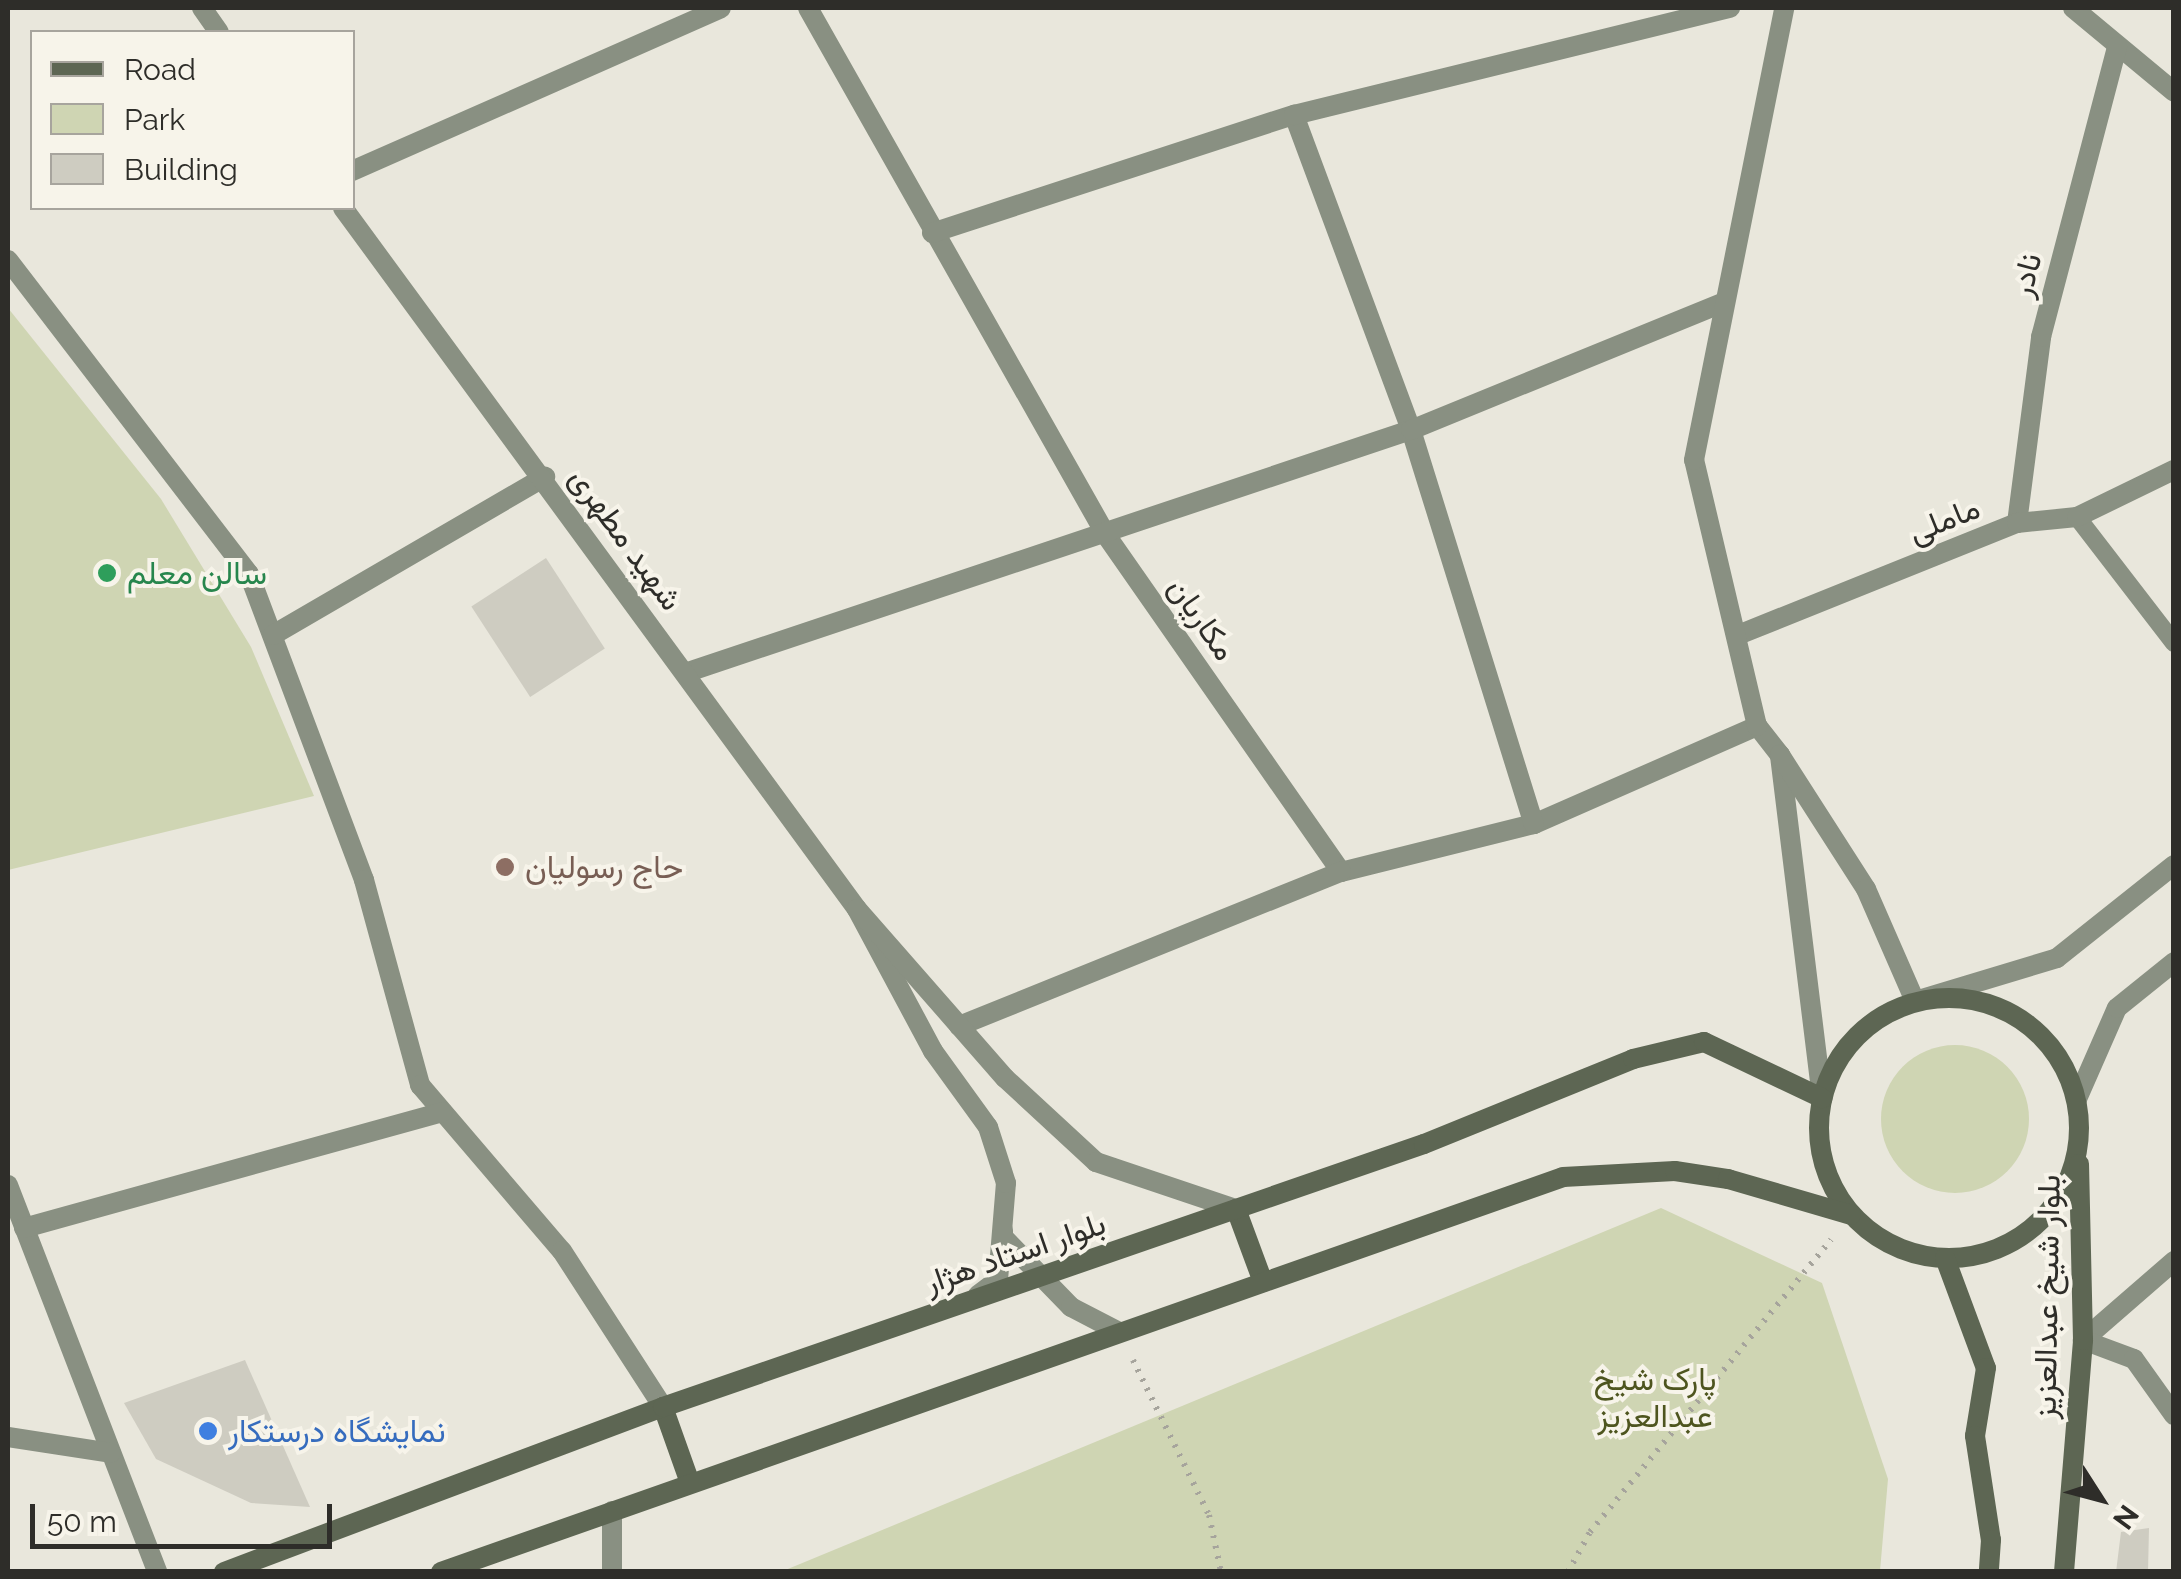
<!DOCTYPE html>
<meta charset="utf-8">
<style>
body{margin:0}
#map{position:relative;width:2181px;height:1579px;overflow:hidden;background:#e9e7dc;font-family:Raleway,Vazirmatn,sans-serif}
div>[style]{position:absolute}
.green>*{inset:0;background:#cfd5b3}
.round{border-radius:50%}
.building>*{inset:0;background:#ceccc1;transform-origin:0 0}
.path>*{height:6px;margin-top:-3px;transform-origin:0;background:repeating-linear-gradient(90deg,#a6a49c 0 2.5px,transparent 0 10.5px)}
.service>*{height:18px;margin:-9px;padding:0 9px;transform-origin:9px;border-radius:9px;background:#899082}
.minor>*{height:20px;margin:-10px;padding:0 10px;transform-origin:10px;border-radius:10px;background:#899082}
.tertiary>*{height:20px;margin:-10px;padding:0 10px;transform-origin:10px;border-radius:10px;background:#899082}
.secondary>*{height:20px;margin:-10px;padding:0 10px;transform-origin:10px;border-radius:10px;background:#5d6653}
.secondary>.ring{margin:-10px;padding:0;box-sizing:content-box;background:none;border:20px solid #5d6653;border-radius:50%}
.dots>*{width:28px;height:28px;translate:-50% -50%;box-sizing:border-box;border:5px solid #f7f4ea;border-radius:50%}
span{translate:-50% -50%;white-space:nowrap;text-align:center;line-height:1.15;-webkit-text-stroke:8px #f7f4ea;paint-order:stroke}
.street-label{font-size:32px;color:#2e2d29}
.leisure-label{font-size:32px;color:#27864d}
.left{translate:0 -50%;text-align:left}
.education-label{font-size:32px;color:#785e54}
.park-label{font-size:32px;color:#4e551f}
.shop-label{font-size:32px;color:#366cbe}
.frame{position:absolute;inset:0;border:10px solid #2e2d29;pointer-events:none}
.legend{position:absolute;left:30px;top:30px;width:325px;height:180px;box-sizing:border-box;background:#f7f4ea;border:2px solid #a7a49d;margin:0;padding:12px 18px;list-style:none;font-size:30px;color:#2e2d29}
.legend li{display:flex;align-items:center;gap:20px;height:50px}
.legend b{width:50px;border:2px solid #a7a49d}
.north{position:absolute;left:2051px;top:1449px;width:100px;height:100px;-webkit-text-stroke:8px #f7f4ea;paint-order:stroke;rotate:126deg;font-size:28px;font-weight:700;line-height:40px;text-align:center;color:#2e2d29}
.north::after{content:'';display:block;margin:auto;width:35px;height:45px;background:#2e2d29;clip-path:polygon(50% 0,100% 100%,50% 72%,0 100%)}
.scale{position:absolute;left:30px;top:1504px;width:302px;height:45px;box-sizing:border-box;border:5px solid #2e2d29;border-top:0;padding-left:12px;font-size:30px;line-height:35px;white-space:nowrap;color:#2e2d29;-webkit-text-stroke:8px #f7f4ea;paint-order:stroke}
</style>
<div id="map">
<div class="green">
<i style="clip-path:polygon(8px 308px,161px 499px,251px 647px,314px 796px,8px 870px)"></i>
<i class="round" style="left:1881px;top:1045px;width:148px;height:148px"></i>
<i style="clip-path:polygon(1661px 1208px,1822px 1283px,1888px 1479px,1880px 1571px,783px 1571px)"></i>
</div>
<div class="building">
<i style="left:546px;top:558px;width:108px;height:89px;rotate:57deg"></i>
<i style="clip-path:polygon(245px 1360px,310px 1507px,251px 1503px,156px 1459px,124px 1403px)"></i>
<i style="clip-path:polygon(2149px 1528px,2148px 1572px,2116px 1572px,2121px 1532px)"></i>
</div>
<div class="path">
<i style="left:1133px;top:1360px;width:173px;rotate:63.9deg"></i>
<i style="left:1209px;top:1515px;width:58px;rotate:78.1deg"></i>
<i style="left:1568px;top:1572px;width:46px;rotate:-61.2deg"></i>
<i style="left:1590px;top:1532px;width:379px;rotate:-50.5deg"></i>
</div>
<div class="service">
<i style="left:2077px;top:517px;width:159px;rotate:52.4deg"></i>
</div>
<div class="minor">
<i style="left:808px;top:8px;width:605px;rotate:60.51deg"></i>
<i style="left:1106px;top:535px;width:411px;rotate:55.1deg"></i>
<i style="left:1341px;top:872px;width:199px;rotate:-14deg"></i>
<i style="left:1534px;top:824px;width:244px;rotate:-23.7deg"></i>
<i style="left:2073px;top:8px;width:131px;rotate:39.7deg"></i>
<i style="left:1294px;top:115px;width:336px;rotate:69.6deg"></i>
<i style="left:1411px;top:430px;width:413px;rotate:72.7deg"></i>
<i style="left:352px;top:171px;width:403px;rotate:-23.8deg"></i>
<i style="left:932px;top:233px;width:381px;rotate:-18.1deg"></i>
<i style="left:1294px;top:115px;width:449px;rotate:-13.8deg"></i>
<i style="left:8px;top:260px;width:396px;rotate:52.5deg"></i>
<i style="left:249px;top:574px;width:327px;rotate:69.4deg"></i>
<i style="left:364px;top:880px;width:213px;rotate:74.7deg"></i>
<i style="left:420px;top:1085px;width:218px;rotate:49.5deg"></i>
<i style="left:562px;top:1251px;width:186px;rotate:57.1deg"></i>
<i style="left:2017px;top:523px;width:188px;rotate:-82.6deg"></i>
<i style="left:2041px;top:337px;width:300px;rotate:-75.3deg"></i>
<i style="left:273px;top:635px;width:315px;rotate:-30.2deg"></i>
<i style="left:1738px;top:635px;width:301px;rotate:-21.9deg"></i>
<i style="left:2017px;top:523px;width:60px;rotate:-5.7deg"></i>
<i style="left:2077px;top:517px;width:108px;rotate:-25.9deg"></i>
<i style="left:685px;top:673px;width:766px;rotate:-18.51deg"></i>
<i style="left:1411px;top:430px;width:334px;rotate:-22.2deg"></i>
<i style="left:1780px;top:755px;width:37px;rotate:-128deg"></i>
<i style="left:1757px;top:726px;width:273px;rotate:-103.3deg"></i>
<i style="left:1694px;top:460px;width:461px;rotate:-78.7deg"></i>
<i style="left:959px;top:1026px;width:412px;rotate:-22deg"></i>
<i style="left:1822px;top:1098px;width:346px;rotate:-97deg"></i>
<i style="left:1780px;top:755px;width:159px;rotate:57.3deg"></i>
<i style="left:1866px;top:889px;width:122px;rotate:66.4deg"></i>
<i style="left:8px;top:1185px;width:415px;rotate:68.9deg"></i>
<i style="left:24px;top:1228px;width:434px;rotate:-15.5deg"></i>
<i style="left:2174px;top:1261px;width:121px;rotate:139deg"></i>
<i style="left:2083px;top:1340px;width:54px;rotate:20.4deg"></i>
<i style="left:2134px;top:1359px;width:69px;rotate:54.5deg"></i>
<i style="left:8px;top:1437px;width:104px;rotate:8.8deg"></i>
<i style="left:612px;top:1511px;width:61px;rotate:90deg"></i>
</div>
<div class="tertiary">
<i style="left:202px;top:8px;width:29px;rotate:55deg"></i>
<i style="left:343px;top:208px;width:869px;rotate:53.75deg"></i>
<i style="left:1915px;top:1001px;width:148px;rotate:-16.8deg"></i>
<i style="left:2057px;top:958px;width:149px;rotate:-38.5deg"></i>
<i style="left:2077px;top:1099px;width:99px;rotate:-66.3deg"></i>
<i style="left:2117px;top:1008px;width:73px;rotate:-38.9deg"></i>
<i style="left:1003px;top:1230px;width:7px;rotate:90deg"></i>
<i style="left:1003px;top:1237px;width:98px;rotate:45.8deg"></i>
<i style="left:1071px;top:1307px;width:54px;rotate:27.5deg"></i>
<i style="left:978px;top:1295px;width:25px;rotate:-37deg"></i>
<i style="left:998px;top:1280px;width:97px;rotate:-85.3deg"></i>
<i style="left:1006px;top:1183px;width:59px;rotate:-107.8deg"></i>
<i style="left:988px;top:1127px;width:94px;rotate:-125.9deg"></i>
<i style="left:933px;top:1051px;width:161px;rotate:-118.2deg"></i>
<i style="left:857px;top:909px;width:225px;rotate:48.8deg"></i>
<i style="left:1005px;top:1078px;width:124px;rotate:42.7deg"></i>
<i style="left:1096px;top:1162px;width:148px;rotate:18.6deg"></i>
</div>
<div class="secondary">
<i class="ring" style="left:1819px;top:998px;width:240px;height:240px"></i>
<i style="left:1236px;top:1209px;width:78px;rotate:69.7deg"></i>
<i style="left:1945px;top:1258px;width:117px;rotate:69.6deg"></i>
<i style="left:1986px;top:1368px;width:69px;rotate:99.2deg"></i>
<i style="left:1975px;top:1436px;width:105px;rotate:81.3deg"></i>
<i style="left:1991px;top:1540px;width:32px;rotate:94deg"></i>
<i style="left:663px;top:1407px;width:81px;rotate:70.4deg"></i>
<i style="left:224px;top:1572px;width:469px;rotate:-20.6deg"></i>
<i style="left:663px;top:1407px;width:805px;rotate:-19.07deg"></i>
<i style="left:1424px;top:1144px;width:226px;rotate:-22.1deg"></i>
<i style="left:1633px;top:1059px;width:73px;rotate:-13.5deg"></i>
<i style="left:1704px;top:1042px;width:131px;rotate:25.4deg"></i>
<i style="left:441px;top:1572px;width:1189px;rotate:-19.39deg"></i>
<i style="left:1563px;top:1177px;width:112px;rotate:-3.1deg"></i>
<i style="left:1675px;top:1171px;width:54px;rotate:8.6deg"></i>
<i style="left:1728px;top:1179px;width:128px;rotate:16.3deg"></i>
<i style="left:2064px;top:1572px;width:233px;rotate:-85.3deg"></i>
<i style="left:2083px;top:1340px;width:176px;rotate:-91.3deg"></i>
</div>
<div class="dots">
<i style="left:107px;top:573px;background:#2e9e5b"></i>
<i style="left:505px;top:867px;background:#8d6e63"></i>
<i style="left:208px;top:1431px;background:#3f7fe0"></i>
</div>
<div class="street-label">
<span style="left:2026px;top:275px;rotate:-75deg">نادر</span>
<span style="left:1944px;top:520px;rotate:-22deg">ماملی</span>
<span style="left:626px;top:539px;rotate:54deg">شهید مطهری</span>
<span style="left:1202px;top:619px;rotate:55deg">مکاریان</span>
<span style="left:1015px;top:1253px;rotate:-19deg">بلوار استاد هژار</span>
<span style="left:2047px;top:1297px;rotate:-89deg">بلوار شیخ عبدالعزیز</span>
</div>
<div class="leisure-label">
<span class="left" style="left:127px;top:573px">سالن معلم</span>
</div>
<div class="education-label">
<span class="left" style="left:525px;top:867px">حاج رسولیان</span>
</div>
<div class="park-label">
<span style="left:1655px;top:1398px">پارک شیخ<br>عبدالعزیز</span>
</div>
<div class="shop-label">
<span class="left" style="left:228px;top:1431px">نمایشگاه درستکار</span>
</div>
<div class="frame"></div>
<ul class="legend">
<li><b style="height:12px;background:#5d6653"></b>Road</li>
<li><b style="height:28px;background:#cfd5b3"></b>Park</li>
<li><b style="height:28px;background:#ceccc1"></b>Building</li>
</ul>
<div class="north">N</div>
<div class="scale">50 m</div>
</div>
